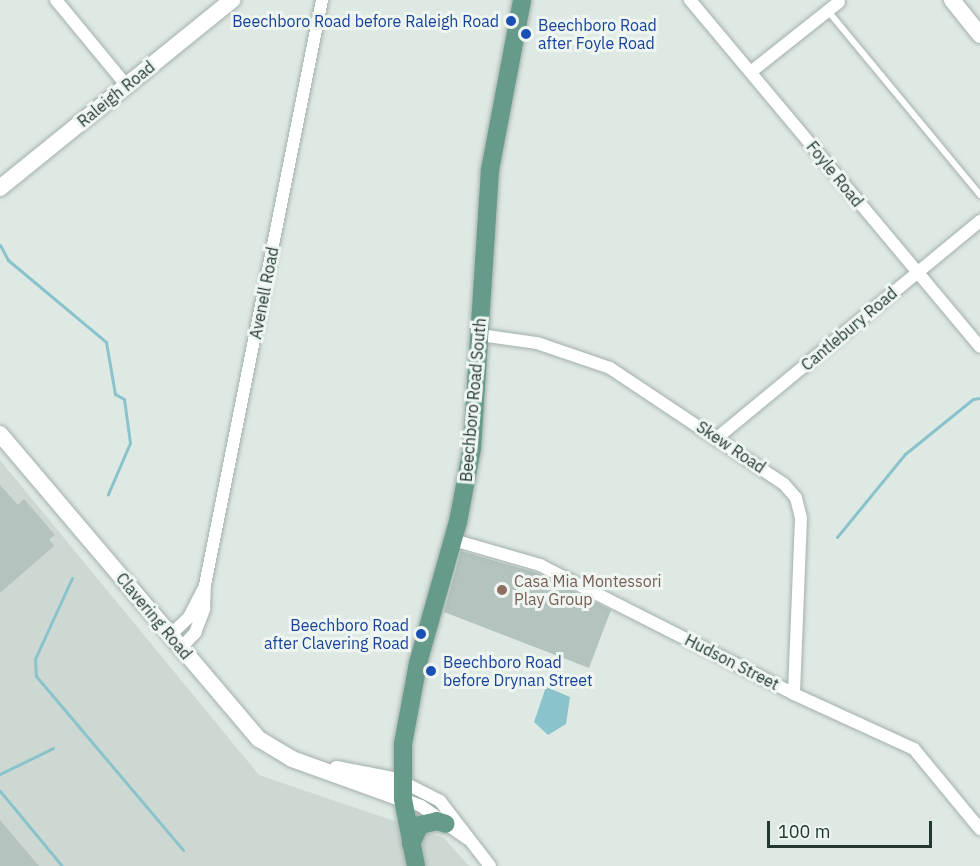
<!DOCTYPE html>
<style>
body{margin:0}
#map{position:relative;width:980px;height:866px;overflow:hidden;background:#dfe9e4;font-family:"IBM Plex Sans",sans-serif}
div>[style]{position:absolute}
.built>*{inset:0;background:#cdd8d3}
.water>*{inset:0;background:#8ac3cb}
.stream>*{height:3px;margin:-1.5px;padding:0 1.5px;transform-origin:1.5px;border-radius:1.5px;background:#8ac3cb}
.building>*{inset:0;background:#b4c3bd}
.roads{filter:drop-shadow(0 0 2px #a2b0aa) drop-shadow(0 0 2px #a2b0aa)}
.lane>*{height:6px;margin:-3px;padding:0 3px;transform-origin:3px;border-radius:3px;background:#fff}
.street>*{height:12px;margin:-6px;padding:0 6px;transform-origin:6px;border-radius:6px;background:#fff}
.secondary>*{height:16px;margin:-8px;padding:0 8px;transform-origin:8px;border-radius:8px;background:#fff}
.primary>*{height:18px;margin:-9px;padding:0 9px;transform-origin:9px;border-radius:9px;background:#669b8b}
.dots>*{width:16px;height:16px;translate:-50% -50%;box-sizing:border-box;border:3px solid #eff6f2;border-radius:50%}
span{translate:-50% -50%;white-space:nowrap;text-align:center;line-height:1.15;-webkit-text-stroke:6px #eff6f2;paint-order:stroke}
.transit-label{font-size:16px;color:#164399}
.right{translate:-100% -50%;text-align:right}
.left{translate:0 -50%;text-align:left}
.street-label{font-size:16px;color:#213730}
.education-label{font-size:16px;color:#785e54}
.scale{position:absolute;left:767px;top:821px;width:165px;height:27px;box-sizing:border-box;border:3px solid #213730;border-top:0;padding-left:8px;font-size:18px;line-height:21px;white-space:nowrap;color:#213730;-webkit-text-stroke:4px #eff6f2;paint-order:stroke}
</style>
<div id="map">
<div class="built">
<i style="clip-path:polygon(0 460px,259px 775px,444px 838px,469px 866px,0 866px)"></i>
</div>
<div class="water">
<i style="clip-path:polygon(546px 687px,570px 697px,566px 724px,548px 735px,534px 722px)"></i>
</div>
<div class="stream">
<i style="left:0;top:245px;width:17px;rotate:62deg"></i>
<i style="left:8px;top:260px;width:128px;rotate:39.9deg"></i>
<i style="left:106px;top:342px;width:53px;rotate:80.2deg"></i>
<i style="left:115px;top:394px;width:10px;rotate:29deg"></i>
<i style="left:124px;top:399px;width:44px;rotate:82.2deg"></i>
<i style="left:130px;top:443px;width:56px;rotate:113.3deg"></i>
<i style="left:837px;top:537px;width:107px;rotate:-50.7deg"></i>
<i style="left:905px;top:454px;width:87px;rotate:-39deg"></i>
<i style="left:973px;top:399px;width:7px;rotate:-8deg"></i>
<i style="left:72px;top:578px;width:89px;rotate:114.6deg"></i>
<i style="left:35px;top:659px;width:17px;rotate:87deg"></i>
<i style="left:36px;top:676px;width:228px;rotate:49.8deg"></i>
<i style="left:0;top:774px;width:59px;rotate:-26.1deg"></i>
<i style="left:0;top:791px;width:97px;rotate:50.4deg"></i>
</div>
<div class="building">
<i style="clip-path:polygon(0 485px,18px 505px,24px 499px,55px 535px,49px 539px,54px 546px,0 593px)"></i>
<i style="clip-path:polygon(461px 551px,537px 573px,611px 610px,589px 668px,444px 612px)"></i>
<i style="clip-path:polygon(0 820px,39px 866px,0 866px)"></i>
</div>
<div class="roads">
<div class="lane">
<i style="left:828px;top:11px;width:239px;rotate:50.4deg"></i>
</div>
<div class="street">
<i style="left:56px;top:0;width:110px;rotate:50.5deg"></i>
<i style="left:690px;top:0;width:452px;rotate:50.1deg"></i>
<i style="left:752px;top:71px;width:111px;rotate:-38.4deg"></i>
<i style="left:480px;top:335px;width:58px;rotate:8deg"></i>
<i style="left:537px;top:343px;width:77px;rotate:18.9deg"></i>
<i style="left:610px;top:368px;width:209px;rotate:33.7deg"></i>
<i style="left:784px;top:484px;width:18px;rotate:49deg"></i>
<i style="left:796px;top:498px;width:21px;rotate:76deg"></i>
<i style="left:801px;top:518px;width:176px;rotate:92.3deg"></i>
<i style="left:718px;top:437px;width:340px;rotate:-39.5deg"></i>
<i style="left:453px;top:540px;width:91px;rotate:16deg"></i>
<i style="left:540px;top:565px;width:285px;rotate:26.9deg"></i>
<i style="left:794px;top:694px;width:132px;rotate:24.6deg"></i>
<i style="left:914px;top:749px;width:104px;rotate:50.5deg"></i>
<i style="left:170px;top:635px;width:26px;rotate:-43deg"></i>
<i style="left:189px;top:617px;width:31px;rotate:-63deg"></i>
<i style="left:181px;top:648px;width:21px;rotate:-47deg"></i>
<i style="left:195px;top:633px;width:26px;rotate:-69deg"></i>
<i style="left:204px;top:609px;width:24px;rotate:-88deg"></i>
<i style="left:205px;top:585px;width:597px;rotate:-78.69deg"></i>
<i style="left:403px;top:782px;width:42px;rotate:27.2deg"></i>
<i style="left:440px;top:801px;width:82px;rotate:52.4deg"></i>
<i style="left:403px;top:799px;width:19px;rotate:21deg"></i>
<i style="left:421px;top:806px;width:57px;rotate:35.1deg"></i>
</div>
<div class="secondary">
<i style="left:952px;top:0;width:45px;rotate:51.3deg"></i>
<i style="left:0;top:188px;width:299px;rotate:-39deg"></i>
<i style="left:0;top:434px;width:400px;rotate:49.7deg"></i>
<i style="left:259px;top:739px;width:39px;rotate:31deg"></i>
<i style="left:292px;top:759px;width:118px;rotate:19.8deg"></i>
<i style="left:337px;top:769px;width:67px;rotate:11.1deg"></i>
</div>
<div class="primary">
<i style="left:411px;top:844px;width:21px;rotate:-65deg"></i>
<i style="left:420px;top:825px;width:17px;rotate:-13deg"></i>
<i style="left:437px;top:821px;width:9px;rotate:18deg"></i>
<i style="left:416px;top:866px;width:68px;rotate:-101deg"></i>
<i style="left:403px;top:799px;width:55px;rotate:-90deg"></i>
<i style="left:403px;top:744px;width:82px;rotate:-79.5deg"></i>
<i style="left:418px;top:663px;width:147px;rotate:-74.2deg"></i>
<i style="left:458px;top:522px;width:75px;rotate:-79.3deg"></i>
<i style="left:472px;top:448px;width:279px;rotate:-86.3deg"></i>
<i style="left:490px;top:170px;width:173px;rotate:-79.3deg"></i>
</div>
</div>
<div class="dots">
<i style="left:511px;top:21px;background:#1a4fb4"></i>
<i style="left:526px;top:34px;background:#1a4fb4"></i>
<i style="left:502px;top:590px;background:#8d6e63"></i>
<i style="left:421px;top:634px;background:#1a4fb4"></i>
<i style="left:431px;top:671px;background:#1a4fb4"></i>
</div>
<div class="transit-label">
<span class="right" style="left:499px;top:21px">Beechboro Road before Raleigh Road</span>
<span class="left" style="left:538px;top:34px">Beechboro Road<br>after Foyle Road</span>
<span class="right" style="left:409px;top:634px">Beechboro Road<br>after Clavering Road</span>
<span class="left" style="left:443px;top:671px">Beechboro Road<br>before Drynan Street</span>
</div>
<div class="street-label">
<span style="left:116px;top:94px;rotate:-39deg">Raleigh Road</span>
<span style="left:835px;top:174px;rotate:51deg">Foyle Road</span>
<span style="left:264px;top:293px;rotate:-79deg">Avenell Road</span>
<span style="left:849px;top:329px;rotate:-40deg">Cantlebury Road</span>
<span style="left:473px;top:400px;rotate:-85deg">Beechboro Road South</span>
<span style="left:731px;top:447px;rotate:34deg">Skew Road</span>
<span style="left:154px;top:616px;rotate:50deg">Clavering Road</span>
<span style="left:732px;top:662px;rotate:27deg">Hudson Street</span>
</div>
<div class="education-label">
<span class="left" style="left:514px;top:590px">Casa Mia Montessori<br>Play Group</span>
</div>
<div class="scale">100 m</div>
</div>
